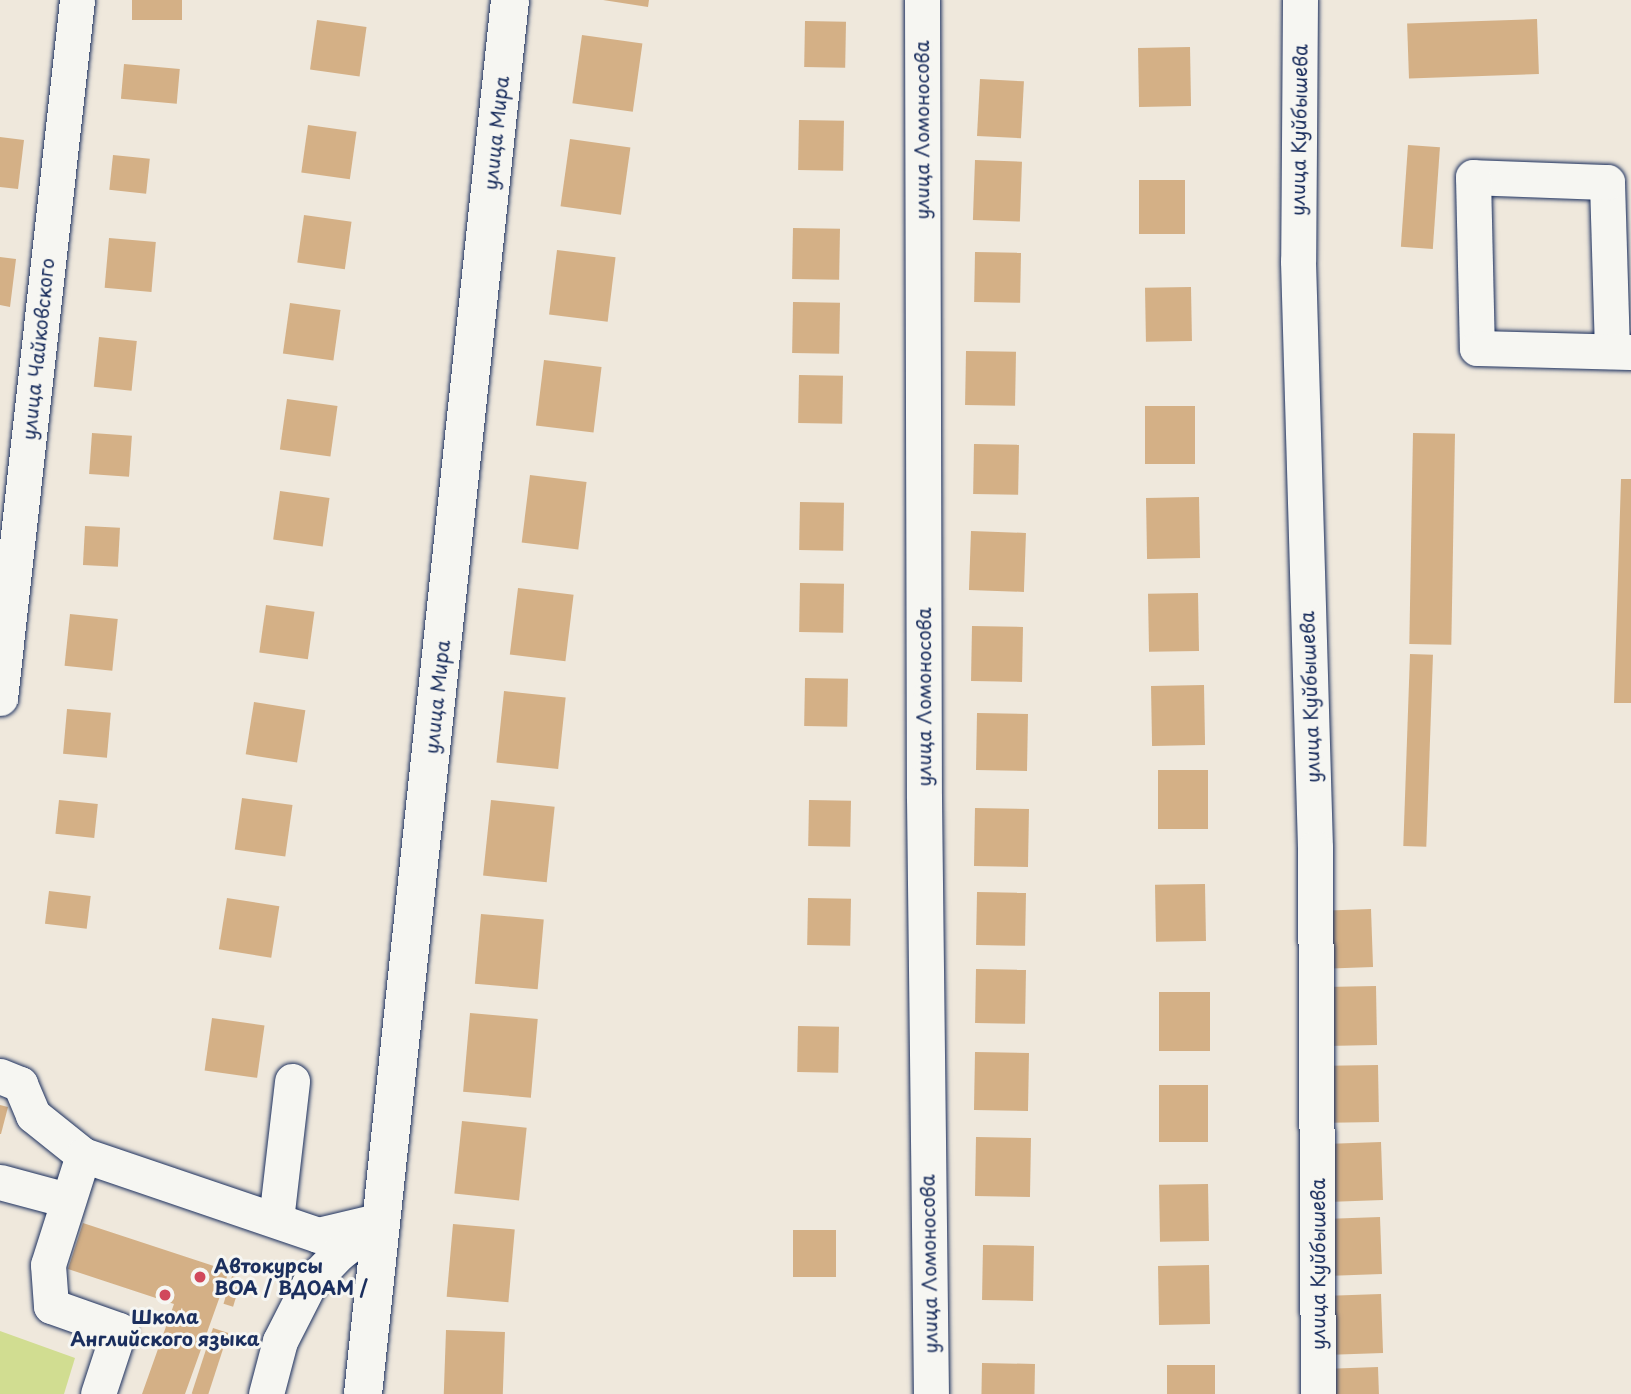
<!DOCTYPE html>
<meta charset="utf-8">
<style>
body{margin:0}
#map{position:relative;width:1631px;height:1394px;overflow:hidden;background:#efe8dc;font-family:"Playpen Sans",sans-serif}
div>[style]{position:absolute}
.green>*{inset:0;background:#d1dd91}
.building>*{inset:0;background:#d4b086;transform-origin:0 0}
.roads{filter:drop-shadow(0 0 2px #1b2f5e) drop-shadow(0 0 2px #1b2f5e)}
.minor>*{height:35px;margin:-17.5px;padding:0 17.5px;transform-origin:17.5px;border-radius:17.5px;background:#f6f6f2}
.major>*{height:38px;margin:-19px;padding:0 19px;transform-origin:19px;border-radius:19px;background:#f6f6f2}
.dots>*{width:19px;height:19px;translate:-50% -50%;box-sizing:border-box;border:4px solid #f6f6f2;border-radius:50%}
span{translate:-50% -50%;white-space:nowrap;text-align:center;line-height:1.15;-webkit-text-stroke:6px #f6f6f2;paint-order:stroke}
.street-label{font-size:19px;color:#1b2f5e}
.poi-label{font-size:19px;color:#1b2f5e;font-weight:700}
.left{translate:0 -50%;text-align:left}
</style>
<div id="map">
<div class="green">
<i style="clip-path:polygon(0 1331px,75px 1358px,64px 1394px,0 1394px)"></i>
</div>
<div class="building">
<i style="left:132px;top:0;width:50px;height:20px"></i>
<i style="clip-path:polygon(603px 0,649px 0,648px 7px)"></i>
<i style="left:1537px;top:19px;width:55px;height:130px;rotate:88deg"></i>
<i style="left:317px;top:20px;width:50px;height:50px;rotate:8deg"></i>
<i style="left:805px;top:21px;width:41px;height:46px;rotate:1deg"></i>
<i style="left:582px;top:35px;width:61px;height:69px;rotate:8deg"></i>
<i style="left:1190px;top:47px;width:59px;height:52px;rotate:89deg"></i>
<i style="left:124px;top:64px;width:56px;height:35px;rotate:5deg"></i>
<i style="left:980px;top:79px;width:44px;height:57px;rotate:3deg"></i>
<i style="left:799px;top:120px;width:45px;height:50px;rotate:1deg"></i>
<i style="left:308px;top:125px;width:49px;height:48px;rotate:8deg"></i>
<i style="clip-path:polygon(0 137px,24px 140px,18px 189px,0 187px)"></i>
<i style="left:570px;top:139px;width:61px;height:68px;rotate:8deg"></i>
<i style="left:1408px;top:145px;width:32px;height:102px;rotate:4deg"></i>
<i style="left:113px;top:155px;width:37px;height:35px;rotate:6deg"></i>
<i style="left:975px;top:160px;width:47px;height:60px;rotate:2deg"></i>
<i style="left:1139px;top:180px;width:46px;height:54px"></i>
<i style="left:304px;top:215px;width:48px;height:48px;rotate:8deg"></i>
<i style="left:793px;top:228px;width:47px;height:51px;rotate:1deg"></i>
<i style="left:109px;top:238px;width:47px;height:50px;rotate:5deg"></i>
<i style="left:557px;top:250px;width:59px;height:65px;rotate:7deg"></i>
<i style="left:975px;top:252px;width:46px;height:50px;rotate:1deg"></i>
<i style="clip-path:polygon(0 257px,16px 259px,10px 307px,0 305px)"></i>
<i style="left:1191px;top:287px;width:54px;height:46px;rotate:89deg"></i>
<i style="left:793px;top:302px;width:47px;height:51px;rotate:1deg"></i>
<i style="left:290px;top:303px;width:51px;height:51px;rotate:8deg"></i>
<i style="left:99px;top:337px;width:38px;height:50px;rotate:6deg"></i>
<i style="left:966px;top:351px;width:50px;height:54px;rotate:1deg"></i>
<i style="left:544px;top:360px;width:58px;height:66px;rotate:7deg"></i>
<i style="left:799px;top:375px;width:44px;height:48px;rotate:1deg"></i>
<i style="left:287px;top:399px;width:51px;height:51px;rotate:8deg"></i>
<i style="left:1145px;top:406px;width:50px;height:58px"></i>
<i style="left:92px;top:433px;width:40px;height:41px;rotate:4deg"></i>
<i style="left:1413px;top:433px;width:42px;height:211px;rotate:1deg"></i>
<i style="left:974px;top:444px;width:45px;height:50px;rotate:1deg"></i>
<i style="left:530px;top:475px;width:57px;height:68px;rotate:7deg"></i>
<i style="clip-path:polygon(1621px 479px,1631px 479px,1631px 703px,1614px 703px)"></i>
<i style="left:280px;top:491px;width:50px;height:49px;rotate:8deg"></i>
<i style="left:1199px;top:497px;width:61px;height:53px;rotate:89deg"></i>
<i style="left:800px;top:502px;width:44px;height:48px;rotate:1deg"></i>
<i style="left:85px;top:526px;width:35px;height:39px;rotate:3deg"></i>
<i style="left:971px;top:531px;width:55px;height:59px;rotate:2deg"></i>
<i style="left:800px;top:583px;width:44px;height:49px;rotate:1deg"></i>
<i style="left:518px;top:588px;width:56px;height:67px;rotate:7deg"></i>
<i style="left:1198px;top:593px;width:58px;height:50px;rotate:89deg"></i>
<i style="left:266px;top:605px;width:49px;height:48px;rotate:8deg"></i>
<i style="left:70px;top:614px;width:48px;height:52px;rotate:6deg"></i>
<i style="left:972px;top:626px;width:51px;height:55px;rotate:1deg"></i>
<i style="left:1410px;top:654px;width:23px;height:192px;rotate:2deg"></i>
<i style="left:805px;top:678px;width:43px;height:48px;rotate:1deg"></i>
<i style="left:1204px;top:685px;width:60px;height:53px;rotate:89deg"></i>
<i style="left:504px;top:691px;width:62px;height:72px;rotate:6deg"></i>
<i style="left:254px;top:702px;width:52px;height:53px;rotate:9deg"></i>
<i style="left:67px;top:709px;width:44px;height:45px;rotate:5deg"></i>
<i style="left:977px;top:713px;width:51px;height:57px;rotate:1deg"></i>
<i style="left:1158px;top:770px;width:50px;height:59px"></i>
<i style="left:242px;top:798px;width:51px;height:52px;rotate:8deg"></i>
<i style="left:59px;top:800px;width:39px;height:34px;rotate:6deg"></i>
<i style="left:491px;top:800px;width:64px;height:76px;rotate:6deg"></i>
<i style="left:809px;top:800px;width:42px;height:46px;rotate:1deg"></i>
<i style="left:975px;top:808px;width:54px;height:58px;rotate:1deg"></i>
<i style="left:1205px;top:884px;width:57px;height:50px;rotate:89deg"></i>
<i style="left:49px;top:891px;width:42px;height:33px;rotate:7deg"></i>
<i style="left:977px;top:892px;width:49px;height:53px;rotate:1deg"></i>
<i style="left:227px;top:898px;width:53px;height:52px;rotate:9deg"></i>
<i style="left:808px;top:898px;width:43px;height:47px;rotate:1deg"></i>
<i style="left:1371px;top:909px;width:58px;height:49px;rotate:88deg"></i>
<i style="left:481px;top:914px;width:63px;height:70px;rotate:5deg"></i>
<i style="left:976px;top:969px;width:50px;height:54px;rotate:1deg"></i>
<i style="left:1376px;top:986px;width:59px;height:51px;rotate:89deg"></i>
<i style="left:1159px;top:992px;width:51px;height:59px"></i>
<i style="left:470px;top:1013px;width:68px;height:79px;rotate:5deg"></i>
<i style="left:212px;top:1018px;width:53px;height:53px;rotate:8deg"></i>
<i style="left:798px;top:1026px;width:41px;height:46px;rotate:1deg"></i>
<i style="left:975px;top:1052px;width:54px;height:58px;rotate:1deg"></i>
<i style="left:1378px;top:1065px;width:57px;height:49px;rotate:89deg"></i>
<i style="left:1159px;top:1085px;width:49px;height:57px"></i>
<i style="clip-path:polygon(0 1105px,8px 1107px,1px 1134px,0 1134px)"></i>
<i style="left:462px;top:1121px;width:65px;height:73px;rotate:6deg"></i>
<i style="left:976px;top:1137px;width:55px;height:59px;rotate:1deg"></i>
<i style="left:1381px;top:1142px;width:58px;height:49px;rotate:88deg"></i>
<i style="left:1208px;top:1184px;width:57px;height:49px;rotate:89deg"></i>
<i style="left:1380px;top:1217px;width:57px;height:49px;rotate:88deg"></i>
<i style="clip-path:polygon(83px 1223px,229px 1271px,185px 1394px,142px 1394px,174px 1304px,68px 1269px)"></i>
<i style="left:453px;top:1224px;width:62px;height:73px;rotate:5deg"></i>
<i style="left:793px;top:1230px;width:43px;height:47px"></i>
<i style="left:983px;top:1245px;width:51px;height:55px;rotate:1deg"></i>
<i style="left:1209px;top:1265px;width:59px;height:51px;rotate:89deg"></i>
<i style="left:232px;top:1276px;width:10px;height:29px;rotate:17deg"></i>
<i style="left:1381px;top:1294px;width:59px;height:51px;rotate:88deg"></i>
<i style="left:213px;top:1328px;width:16px;height:69px;rotate:18deg"></i>
<i style="left:446px;top:1330px;width:59px;height:64px;rotate:2deg"></i>
<i style="left:982px;top:1363px;width:53px;height:31px;rotate:1deg"></i>
<i style="left:1215px;top:1365px;width:29px;height:48px;rotate:90deg"></i>
<i style="left:1378px;top:1367px;width:27px;height:48px;rotate:88deg"></i>
</div>
<div class="roads">
<div class="minor">
<i style="left:922px;top:0;width:798px;rotate:89.86deg"></i>
<i style="left:924px;top:798px;width:596px;rotate:89.33deg"></i>
<i style="left:1300px;top:0;width:261px;rotate:90.4deg"></i>
<i style="left:1298px;top:261px;width:587px;rotate:88.34deg"></i>
<i style="left:1315px;top:848px;width:546px;rotate:89.69deg"></i>
<i style="left:1612px;top:351px;width:169px;rotate:-91.7deg"></i>
<i style="left:1607px;top:182px;width:134px;rotate:-177.9deg"></i>
<i style="left:1473px;top:177px;width:171px;rotate:88.7deg"></i>
<i style="left:1477px;top:348px;width:154px;rotate:1.5deg"></i>
<i style="left:0;top:698px;width:702px;rotate:-83.7deg"></i>
<i style="left:0;top:1076px;width:22px;rotate:22deg"></i>
<i style="left:20px;top:1084px;width:34px;rotate:67deg"></i>
<i style="left:33px;top:1115px;width:64px;rotate:38.7deg"></i>
<i style="left:83px;top:1155px;width:248px;rotate:18.8deg"></i>
<i style="left:318px;top:1235px;width:65px;rotate:-13.4deg"></i>
<i style="left:83px;top:1155px;width:115px;rotate:107.7deg"></i>
<i style="left:48px;top:1265px;width:41px;rotate:85.8deg"></i>
<i style="left:51px;top:1306px;width:72px;rotate:19.4deg"></i>
<i style="left:119px;top:1330px;width:67px;rotate:108.2deg"></i>
<i style="left:0;top:1182px;width:69px;rotate:15deg"></i>
<i style="left:276px;top:1220px;width:140px;rotate:-83.4deg"></i>
<i style="left:266px;top:1394px;width:55px;rotate:-75.2deg"></i>
<i style="left:280px;top:1341px;width:64px;rotate:-63deg"></i>
<i style="left:309px;top:1284px;width:43px;rotate:-45.9deg"></i>
<i style="left:339px;top:1253px;width:43px;rotate:-37.4deg"></i>
</div>
<div class="major">
<i style="left:363px;top:1394px;width:1402px;rotate:-83.98deg"></i>
</div>
</div>
<div class="dots">
<i style="left:200px;top:1277px;background:#d1495b"></i>
<i style="left:165px;top:1295px;background:#d1495b"></i>
</div>
<div class="street-label">
<span style="left:922px;top:130px;rotate:-90deg">улица Ломоносова</span>
<span style="left:1299px;top:130px;rotate:-89deg">улица Куйбышева</span>
<span style="left:496px;top:133px;rotate:-84deg">улица Мира</span>
<span style="left:38px;top:349px;rotate:-84deg">улица Чайковского</span>
<span style="left:437px;top:697px;rotate:-84deg">улица Мира</span>
<span style="left:924px;top:697px;rotate:-90deg">улица Ломоносова</span>
<span style="left:1310px;top:697px;rotate:-92deg">улица Куйбышева</span>
<span style="left:929px;top:1264px;rotate:-91deg">улица Ломоносова</span>
<span style="left:1318px;top:1264px;rotate:-90deg">улица Куйбышева</span>
</div>
<div class="poi-label">
<span class="left" style="left:214px;top:1277px">Автокурсы<br>ВОА / ВДОАМ /</span>
<span style="left:165px;top:1328px">Школа<br>Английского языка</span>
</div>
</div>
